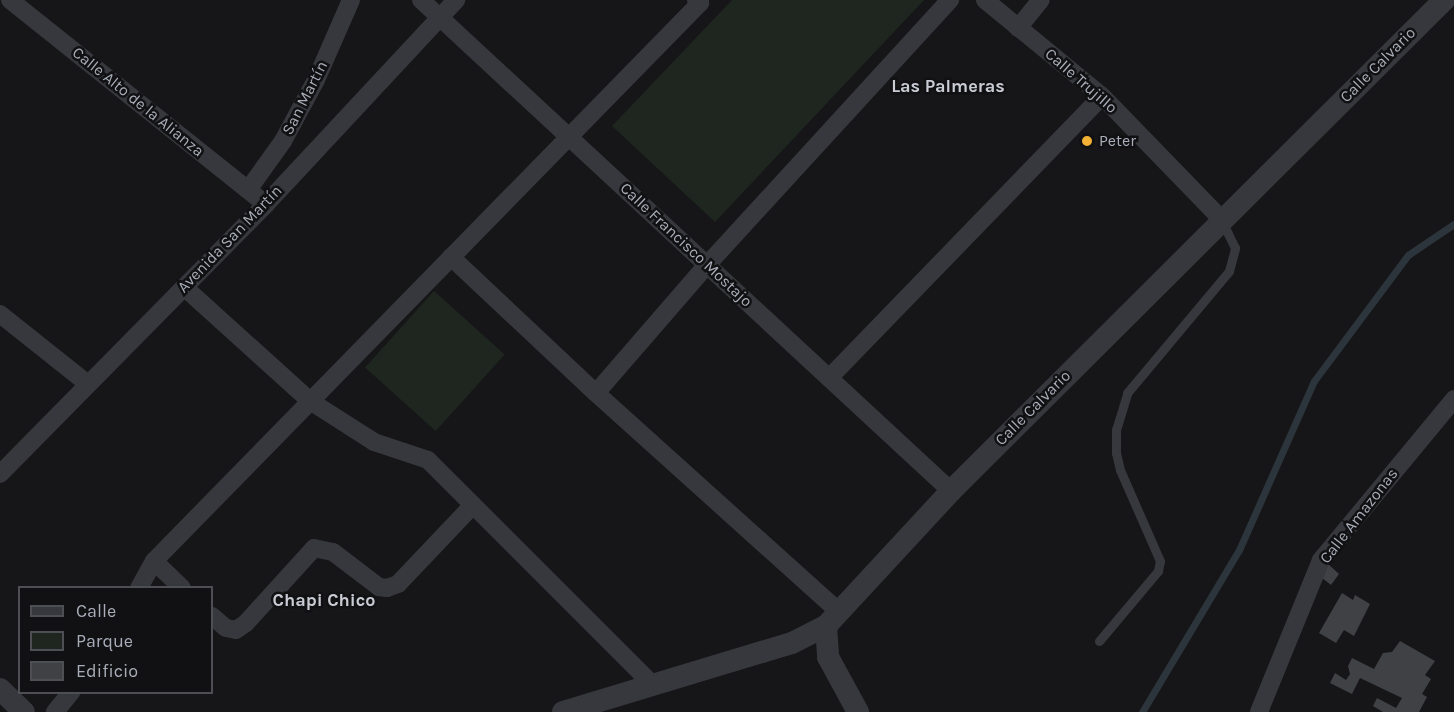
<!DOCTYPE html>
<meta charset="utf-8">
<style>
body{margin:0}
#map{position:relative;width:1454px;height:712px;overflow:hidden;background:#161618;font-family:Karla,sans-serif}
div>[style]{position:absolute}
.green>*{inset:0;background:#1e261f;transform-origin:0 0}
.stream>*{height:7px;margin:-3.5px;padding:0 3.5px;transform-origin:3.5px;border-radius:3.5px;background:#2c353c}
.building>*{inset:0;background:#404145}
.service>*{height:9px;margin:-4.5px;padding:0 4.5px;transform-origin:4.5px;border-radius:4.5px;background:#37383d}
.minor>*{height:18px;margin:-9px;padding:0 9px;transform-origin:9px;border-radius:9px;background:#37383d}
.tertiary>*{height:22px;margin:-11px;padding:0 11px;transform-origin:11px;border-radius:11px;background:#37383d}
.dots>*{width:16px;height:16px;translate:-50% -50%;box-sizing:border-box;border:3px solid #111113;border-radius:50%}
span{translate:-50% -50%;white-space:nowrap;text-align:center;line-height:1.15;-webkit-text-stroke:5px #111113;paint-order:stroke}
.street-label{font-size:16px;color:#a8adb8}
.poi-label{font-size:16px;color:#a8adb8}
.left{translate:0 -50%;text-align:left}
.neighbourhood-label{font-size:18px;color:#c9ccd4;font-weight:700}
.legend{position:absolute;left:18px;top:586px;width:195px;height:108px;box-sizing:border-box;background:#111113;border:2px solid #4d4f55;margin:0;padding:8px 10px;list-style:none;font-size:18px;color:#a8adb8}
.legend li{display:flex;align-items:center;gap:12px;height:30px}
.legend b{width:30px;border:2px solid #4d4f55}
</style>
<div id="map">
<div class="green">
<i style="clip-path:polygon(732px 0,924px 0,715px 222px,612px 126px)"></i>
<i style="left:434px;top:291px;width:95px;height:103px;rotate:42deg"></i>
</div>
<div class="stream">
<i style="left:1142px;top:712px;width:189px;rotate:-59.1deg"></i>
<i style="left:1239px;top:550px;width:185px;rotate:-66.1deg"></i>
<i style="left:1314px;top:381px;width:157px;rotate:-53.3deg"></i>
<i style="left:1408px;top:255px;width:55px;rotate:-34deg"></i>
</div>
<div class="building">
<i style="clip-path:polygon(1327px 563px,1339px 574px,1331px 585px,1317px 574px)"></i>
<i style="clip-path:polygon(1342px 593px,1353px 600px,1355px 595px,1370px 604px,1354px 636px,1344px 630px,1336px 643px,1319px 633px)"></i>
<i style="clip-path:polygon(1400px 641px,1435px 661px,1425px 675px,1431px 679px,1422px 694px,1427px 697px,1419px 712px,1383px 712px,1373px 706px,1377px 698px,1396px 708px,1402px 698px,1360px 678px,1352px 694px,1330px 683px,1335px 673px,1346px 680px,1350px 674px,1348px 666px,1352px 658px,1374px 669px,1383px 653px,1392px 652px)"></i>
</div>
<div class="service">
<i style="left:1099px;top:641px;width:92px;rotate:-49.9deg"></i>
<i style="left:1158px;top:571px;width:10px;rotate:-79deg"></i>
<i style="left:1160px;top:561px;width:99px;rotate:-113.7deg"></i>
<i style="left:1120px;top:470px;width:17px;rotate:-103deg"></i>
<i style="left:1116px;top:453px;width:23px;rotate:-90deg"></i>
<i style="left:1116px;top:430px;width:39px;rotate:-73deg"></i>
<i style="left:1127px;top:393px;width:159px;rotate:-50.1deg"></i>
<i style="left:1229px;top:271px;width:24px;rotate:-75deg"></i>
<i style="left:1235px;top:248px;width:30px;rotate:-116deg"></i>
</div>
<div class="minor">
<i style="left:10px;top:0;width:327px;rotate:38.6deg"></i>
<i style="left:421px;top:0;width:722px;rotate:42.81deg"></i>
<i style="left:985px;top:0;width:151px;rotate:39.4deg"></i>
<i style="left:1102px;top:96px;width:171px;rotate:45.9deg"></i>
<i style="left:1018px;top:28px;width:36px;rotate:-51deg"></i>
<i style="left:248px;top:190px;width:60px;rotate:-54.5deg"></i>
<i style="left:283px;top:141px;width:69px;rotate:-61.6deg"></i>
<i style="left:316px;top:80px;width:87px;rotate:-66.4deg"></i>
<i style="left:451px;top:257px;width:199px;rotate:43.2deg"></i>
<i style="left:596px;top:393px;width:327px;rotate:42deg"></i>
<i style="left:184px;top:287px;width:170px;rotate:42.1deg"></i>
<i style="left:310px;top:401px;width:76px;rotate:32.6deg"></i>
<i style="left:374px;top:442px;width:57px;rotate:18.4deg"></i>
<i style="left:428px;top:460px;width:318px;rotate:45deg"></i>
<i style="left:0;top:314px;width:112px;rotate:38.5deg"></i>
<i style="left:829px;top:378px;width:392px;rotate:-45.9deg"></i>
<i style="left:596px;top:393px;width:169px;rotate:-49.1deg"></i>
<i style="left:707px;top:265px;width:360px;rotate:-47.5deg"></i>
<i style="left:0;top:474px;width:379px;rotate:-45.4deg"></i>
<i style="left:266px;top:204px;width:279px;rotate:-47deg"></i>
<i style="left:154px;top:561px;width:39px;rotate:44deg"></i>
<i style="left:139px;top:588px;width:31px;rotate:-61deg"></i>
<i style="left:154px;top:561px;width:781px;rotate:-45.62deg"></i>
<i style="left:700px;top:3px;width:5px;rotate:-143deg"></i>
<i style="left:212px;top:616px;width:18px;rotate:41deg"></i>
<i style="left:226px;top:628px;width:10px;rotate:11deg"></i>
<i style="left:236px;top:630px;width:12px;rotate:-35deg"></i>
<i style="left:246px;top:623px;width:101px;rotate:-47.8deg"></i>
<i style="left:314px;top:548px;width:19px;rotate:12deg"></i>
<i style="left:333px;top:552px;width:58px;rotate:37.3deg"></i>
<i style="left:379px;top:587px;width:8px;rotate:7deg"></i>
<i style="left:387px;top:588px;width:12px;rotate:-20deg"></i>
<i style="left:398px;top:584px;width:109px;rotate:-46.5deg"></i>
<i style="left:55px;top:712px;width:26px;rotate:-51deg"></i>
<i style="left:1259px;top:712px;width:164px;rotate:-67.8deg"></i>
<i style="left:1321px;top:560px;width:209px;rotate:-50.4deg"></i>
</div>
<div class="tertiary">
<i style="left:826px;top:626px;width:31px;rotate:86deg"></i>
<i style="left:828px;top:657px;width:63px;rotate:61.4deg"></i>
<i style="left:0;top:689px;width:33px;rotate:44deg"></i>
<i style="left:563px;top:712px;width:239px;rotate:-16.8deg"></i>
<i style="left:792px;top:643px;width:38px;rotate:-27deg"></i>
<i style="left:826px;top:626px;width:184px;rotate:-47.2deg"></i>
<i style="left:951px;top:491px;width:696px;rotate:-44.88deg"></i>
</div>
<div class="dots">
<i style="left:1087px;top:141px;background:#f2b134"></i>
</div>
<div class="street-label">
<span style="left:1378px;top:65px;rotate:-45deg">Calle Calvario</span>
<span style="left:1081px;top:81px;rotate:41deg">Calle Trujillo</span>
<span style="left:305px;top:98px;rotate:-63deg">San Martín</span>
<span style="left:138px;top:102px;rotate:39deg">Calle Alto de la Alianza</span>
<span style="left:230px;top:239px;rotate:-46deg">Avenida San Martín</span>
<span style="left:686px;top:245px;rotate:43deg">Calle Francisco Mostajo</span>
<span style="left:1033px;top:408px;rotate:-45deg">Calle Calvario</span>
<span style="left:1359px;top:516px;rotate:-52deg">Calle Amazonas</span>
</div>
<div class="poi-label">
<span class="left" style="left:1099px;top:141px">Peter</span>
</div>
<div class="neighbourhood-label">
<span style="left:948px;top:86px">Las Palmeras</span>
<span style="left:324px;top:600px">Chapi Chico</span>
</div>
<ul class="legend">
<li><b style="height:8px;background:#37383d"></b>Calle</li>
<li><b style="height:16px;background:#1e261f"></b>Parque</li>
<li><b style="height:16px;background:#404145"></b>Edificio</li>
</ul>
</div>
